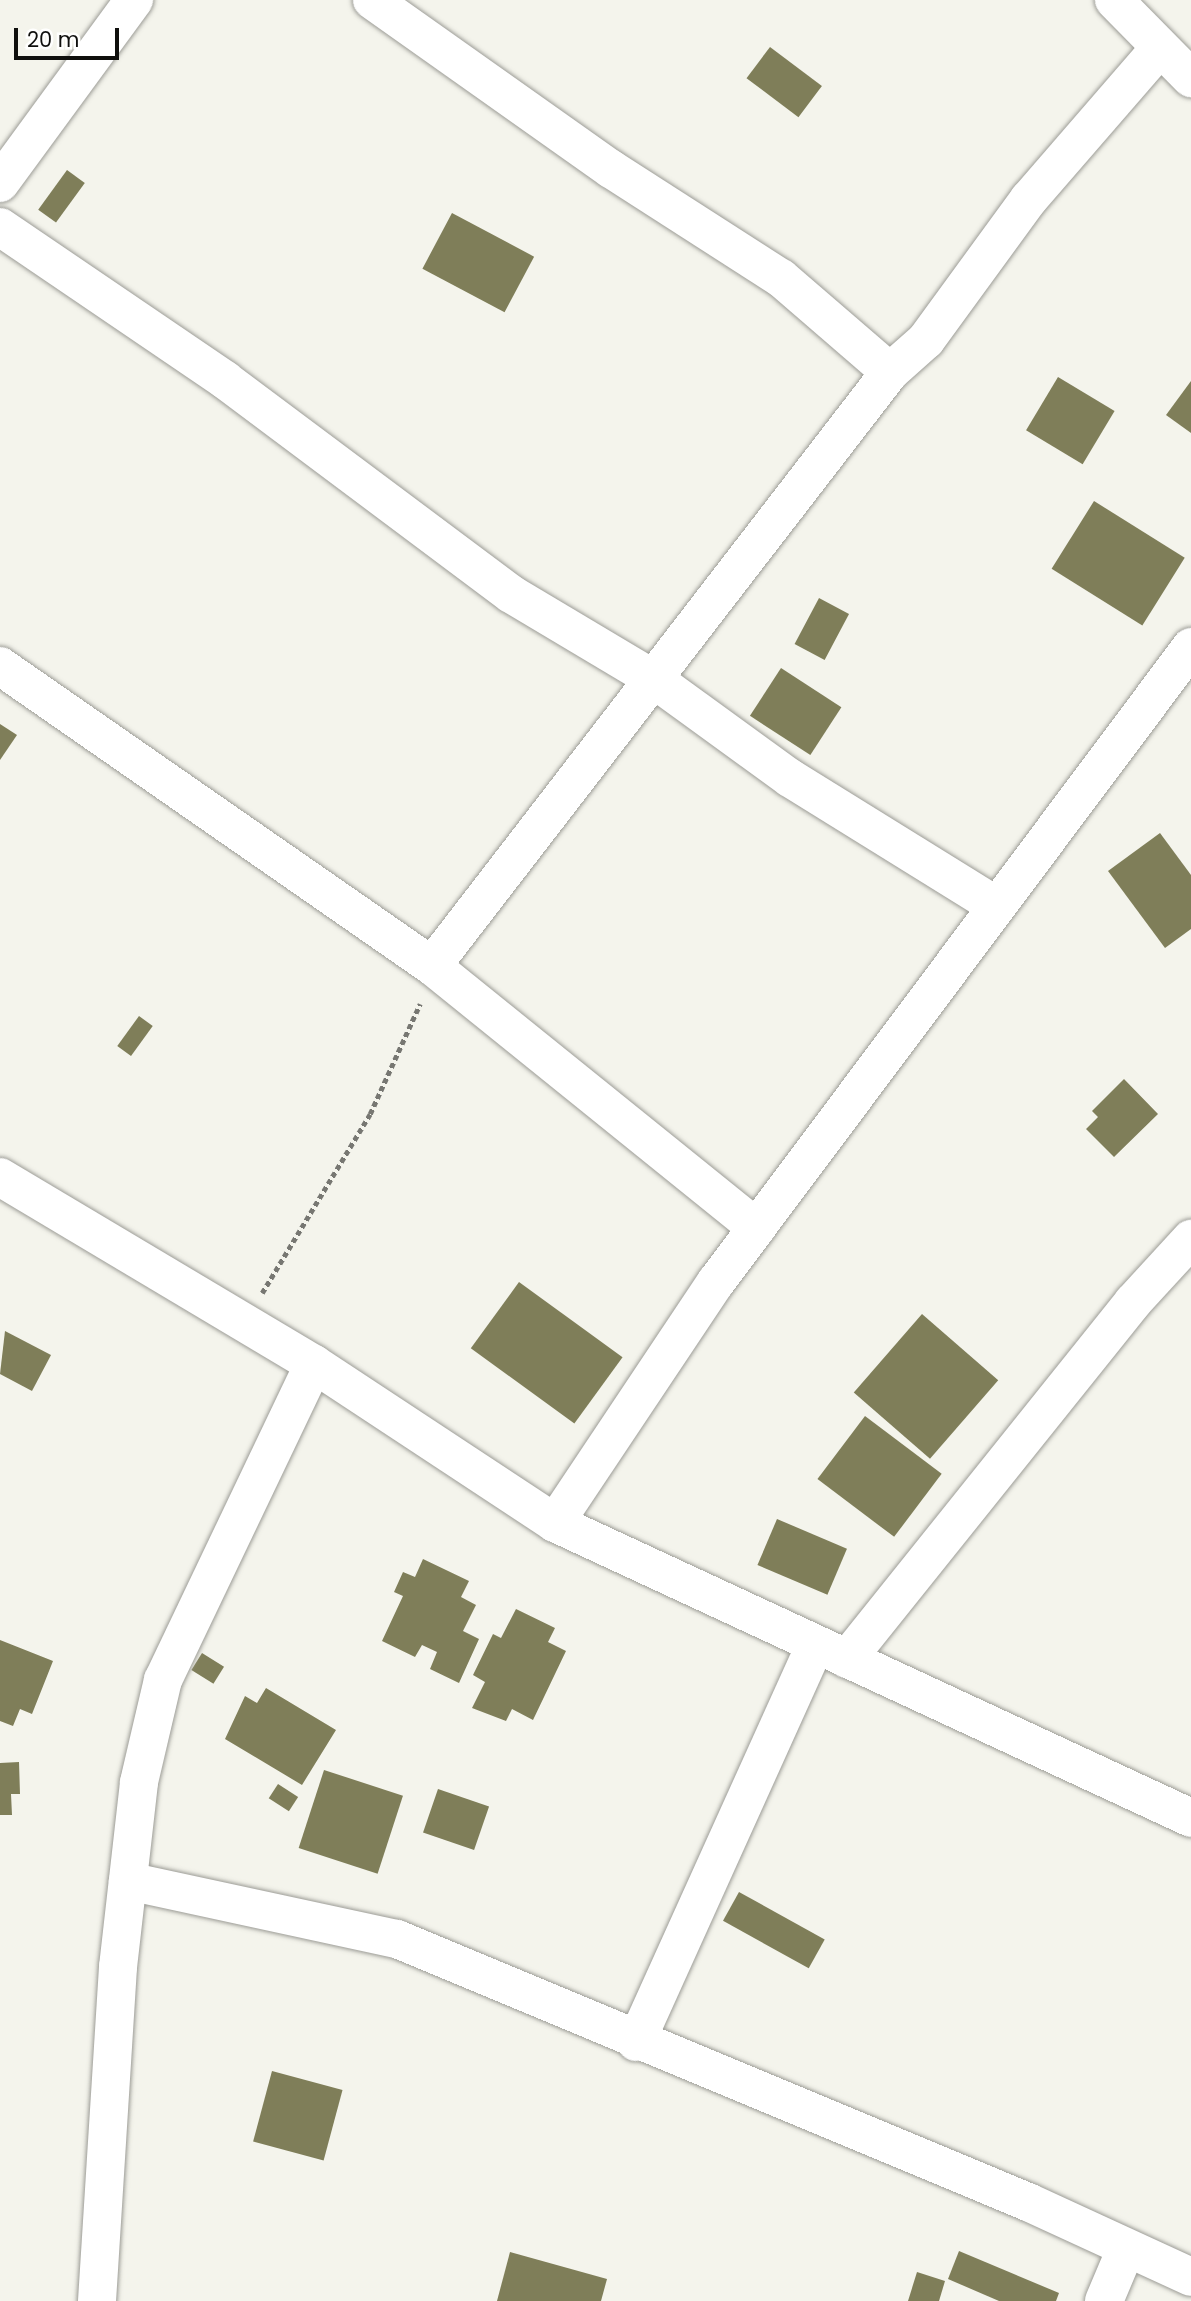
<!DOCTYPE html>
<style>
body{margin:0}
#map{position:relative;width:1191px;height:2301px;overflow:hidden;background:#f4f4ec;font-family:Poppins,sans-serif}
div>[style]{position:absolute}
.building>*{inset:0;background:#7f7e59;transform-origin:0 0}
.path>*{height:4.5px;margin-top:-2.25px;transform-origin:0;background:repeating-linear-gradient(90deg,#777772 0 5px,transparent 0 8.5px)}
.roads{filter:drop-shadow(0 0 2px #9c9c96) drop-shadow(0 0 2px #9c9c96)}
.minor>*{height:38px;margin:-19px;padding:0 19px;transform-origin:19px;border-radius:19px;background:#fff}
span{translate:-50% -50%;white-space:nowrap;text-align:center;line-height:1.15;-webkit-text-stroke:5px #fffffe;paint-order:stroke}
.scale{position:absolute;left:14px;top:28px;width:105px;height:32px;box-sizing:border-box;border:4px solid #0f0f0d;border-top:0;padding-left:9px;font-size:21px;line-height:24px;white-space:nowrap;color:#0f0f0d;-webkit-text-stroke:5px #fffffe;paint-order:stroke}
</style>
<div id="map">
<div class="building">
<i style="left:770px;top:47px;width:65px;height:39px;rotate:37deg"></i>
<i style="left:67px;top:170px;width:22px;height:49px;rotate:36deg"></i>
<i style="left:452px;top:213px;width:93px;height:63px;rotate:28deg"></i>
<i style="left:1058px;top:377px;width:66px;height:62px;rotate:31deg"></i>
<i style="clip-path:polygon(1191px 381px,1191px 433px,1166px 415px)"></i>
<i style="left:1094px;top:501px;width:107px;height:80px;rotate:32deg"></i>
<i style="left:819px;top:598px;width:34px;height:52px;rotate:28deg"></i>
<i style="left:781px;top:668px;width:72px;height:57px;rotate:33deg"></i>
<i style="clip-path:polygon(0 724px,17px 735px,0 760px)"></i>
<i style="clip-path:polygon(1160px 833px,1191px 875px,1191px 929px,1165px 948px,1108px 871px)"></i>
<i style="left:139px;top:1016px;width:17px;height:37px;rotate:36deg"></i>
<i style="clip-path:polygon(1124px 1079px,1158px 1114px,1114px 1157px,1086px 1129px,1098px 1117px,1092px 1111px)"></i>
<i style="left:519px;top:1282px;width:128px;height:82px;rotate:36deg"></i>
<i style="left:922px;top:1314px;width:101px;height:104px;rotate:41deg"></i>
<i style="clip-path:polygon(5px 1331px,51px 1355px,32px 1391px,0 1374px)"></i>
<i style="left:865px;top:1416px;width:96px;height:79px;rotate:37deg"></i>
<i style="left:777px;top:1519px;width:76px;height:50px;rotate:23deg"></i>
<i style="clip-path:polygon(423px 1559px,469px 1581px,461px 1597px,476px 1605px,463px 1631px,479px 1639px,459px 1683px,430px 1669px,437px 1652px,422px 1645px,415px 1657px,382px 1641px,403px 1596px,394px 1592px,403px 1572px,415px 1577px)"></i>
<i style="clip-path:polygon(516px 1609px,555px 1628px,548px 1642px,566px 1651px,533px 1720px,512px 1709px,506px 1721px,472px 1708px,485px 1682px,473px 1675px,493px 1634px,501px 1638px)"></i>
<i style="clip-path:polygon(0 1640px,53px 1661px,32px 1714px,20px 1709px,13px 1726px,0 1721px)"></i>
<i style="left:202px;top:1653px;width:26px;height:20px;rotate:32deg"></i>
<i style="clip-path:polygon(266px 1688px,336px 1730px,302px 1785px,225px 1739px,245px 1696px,257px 1703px)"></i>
<i style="clip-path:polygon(19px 1762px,20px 1794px,11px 1794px,12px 1815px,0 1815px,0 1763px)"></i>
<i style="left:324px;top:1770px;width:83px;height:82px;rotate:18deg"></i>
<i style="left:278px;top:1784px;width:24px;height:17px;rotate:33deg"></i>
<i style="left:438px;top:1789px;width:54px;height:46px;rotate:19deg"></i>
<i style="left:739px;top:1892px;width:98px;height:33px;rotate:29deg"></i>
<i style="left:272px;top:2071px;width:73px;height:73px;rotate:15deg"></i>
<i style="clip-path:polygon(959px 2251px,1059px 2293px,1056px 2301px,999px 2301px,948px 2279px)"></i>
<i style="clip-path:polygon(510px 2252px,607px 2279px,601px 2301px,497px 2301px)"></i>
<i style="clip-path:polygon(917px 2272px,945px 2281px,939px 2301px,908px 2301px)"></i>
</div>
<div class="path">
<i style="left:262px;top:1293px;width:209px;rotate:-58.9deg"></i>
<i style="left:370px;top:1114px;width:121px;rotate:-65.6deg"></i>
</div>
<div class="roads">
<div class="minor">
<i style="left:372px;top:0;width:293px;rotate:35.3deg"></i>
<i style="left:611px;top:169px;width:202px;rotate:32.7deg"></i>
<i style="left:781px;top:278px;width:144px;rotate:40.8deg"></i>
<i style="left:1114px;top:0;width:110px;rotate:45.4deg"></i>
<i style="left:0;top:183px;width:227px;rotate:-53.8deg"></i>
<i style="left:0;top:227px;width:272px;rotate:34.2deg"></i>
<i style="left:225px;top:380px;width:357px;rotate:36.8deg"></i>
<i style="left:511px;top:594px;width:168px;rotate:30.8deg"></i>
<i style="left:655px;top:680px;width:167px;rotate:36deg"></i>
<i style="left:790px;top:778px;width:241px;rotate:31.8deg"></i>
<i style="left:0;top:666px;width:526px;rotate:34.78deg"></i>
<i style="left:432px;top:966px;width:417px;rotate:38.9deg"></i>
<i style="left:432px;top:966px;width:750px;rotate:-52.37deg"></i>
<i style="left:890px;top:372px;width:48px;rotate:-41.6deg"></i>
<i style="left:926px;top:340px;width:175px;rotate:-53.9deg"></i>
<i style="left:1029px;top:199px;width:198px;rotate:-49.1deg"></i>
<i style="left:0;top:1177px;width:365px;rotate:30.8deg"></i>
<i style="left:314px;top:1364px;width:289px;rotate:33.4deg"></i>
<i style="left:555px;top:1523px;width:701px;rotate:24.88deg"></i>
<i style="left:555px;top:1523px;width:290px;rotate:-56.3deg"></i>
<i style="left:716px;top:1282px;width:793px;rotate:-53.2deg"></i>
<i style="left:847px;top:1659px;width:457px;rotate:-51.3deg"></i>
<i style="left:1133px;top:1302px;width:86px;rotate:-47.4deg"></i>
<i style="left:128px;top:1881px;width:275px;rotate:12.2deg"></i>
<i style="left:397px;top:1939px;width:684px;rotate:22.63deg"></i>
<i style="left:1028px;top:2202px;width:179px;rotate:24.7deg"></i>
<i style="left:636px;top:2042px;width:433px;rotate:-65.7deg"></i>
<i style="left:97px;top:2301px;width:335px;rotate:-86.4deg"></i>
<i style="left:118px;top:1967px;width:186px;rotate:-83.5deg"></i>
<i style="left:139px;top:1782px;width:105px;rotate:-76.8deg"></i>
<i style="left:163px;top:1680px;width:350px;rotate:-64.5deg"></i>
<i style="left:1104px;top:2301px;width:56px;rotate:-67.1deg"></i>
</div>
</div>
<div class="scale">20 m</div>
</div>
